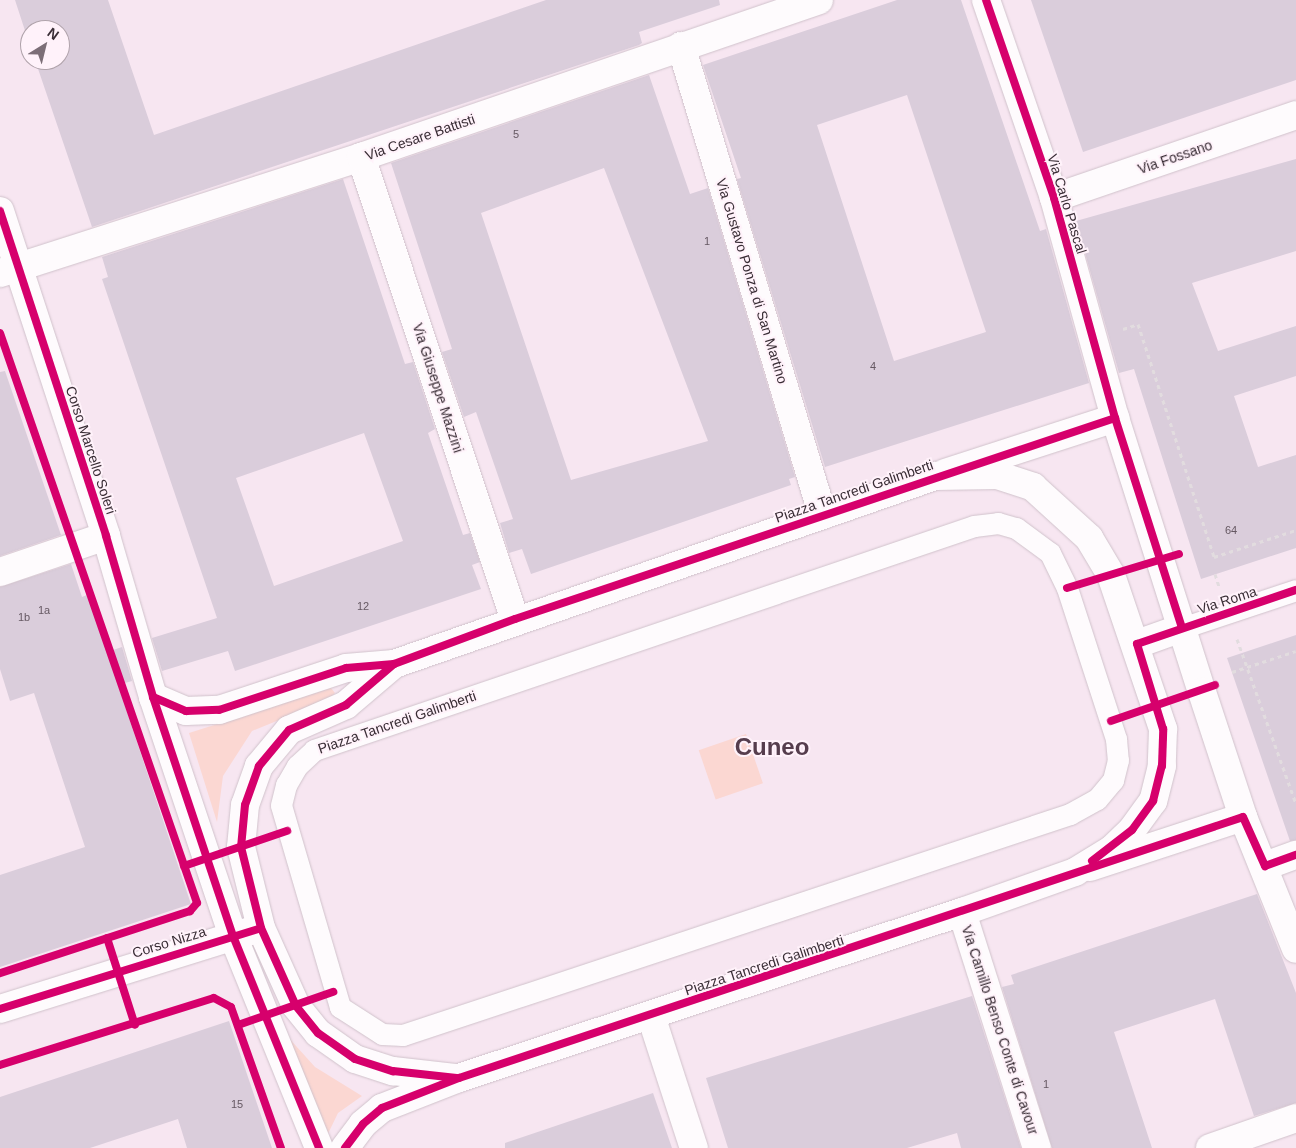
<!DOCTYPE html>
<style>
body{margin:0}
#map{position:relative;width:1296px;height:1148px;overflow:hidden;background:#f7e6f1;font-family:Helvetica,sans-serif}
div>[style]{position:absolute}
.green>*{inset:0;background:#fbd7d2;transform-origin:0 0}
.building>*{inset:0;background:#dacddb}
.path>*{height:3px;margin-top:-1.5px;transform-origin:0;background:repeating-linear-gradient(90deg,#e2dcdf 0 4px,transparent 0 8px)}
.roads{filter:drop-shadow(0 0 1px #d0c2cb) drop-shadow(0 0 1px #d0c2cb)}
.pedestrian>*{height:21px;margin:-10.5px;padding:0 10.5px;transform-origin:10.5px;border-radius:10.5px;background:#fefbfd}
.minor>*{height:28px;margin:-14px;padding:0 14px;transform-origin:14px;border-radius:14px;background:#fefbfd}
.tertiary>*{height:28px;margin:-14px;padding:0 14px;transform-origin:14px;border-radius:14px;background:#fefbfd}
.cycleway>*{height:8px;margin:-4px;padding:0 4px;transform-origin:4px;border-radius:4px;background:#d6006c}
span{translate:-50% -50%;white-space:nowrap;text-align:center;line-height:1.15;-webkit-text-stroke:4px #fff2fa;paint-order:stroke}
.number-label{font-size:11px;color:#655862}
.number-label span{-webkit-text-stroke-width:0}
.street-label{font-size:14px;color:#392d35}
.town-label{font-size:24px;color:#563d4d;font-weight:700}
.north{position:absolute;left:20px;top:20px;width:50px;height:50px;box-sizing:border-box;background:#fff2fa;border:1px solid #b0a3ab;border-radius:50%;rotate:36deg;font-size:14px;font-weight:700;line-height:20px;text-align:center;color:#392d35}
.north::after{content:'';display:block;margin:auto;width:18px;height:22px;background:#7c6e77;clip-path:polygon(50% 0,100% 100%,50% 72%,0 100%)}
</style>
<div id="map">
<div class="green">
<i style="clip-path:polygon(331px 688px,335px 693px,328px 700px,252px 731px,223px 776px,217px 822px,189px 733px)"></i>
<i style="left:746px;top:734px;width:52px;height:50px;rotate:71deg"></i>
<i style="clip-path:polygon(287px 1036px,315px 1067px,362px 1096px,338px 1113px,324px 1142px)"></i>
</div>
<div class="building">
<i style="clip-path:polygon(15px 0,108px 0,154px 135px,546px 0,719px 0,720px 5px,639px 32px,642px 43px,639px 45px,92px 227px,35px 60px,60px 60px,60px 30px,30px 30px,30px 46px)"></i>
<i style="clip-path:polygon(evenodd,897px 0,961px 0,1040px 231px,1046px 229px,1089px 383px,825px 467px,737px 179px,741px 178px,703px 65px,897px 0,907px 95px,986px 332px,894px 361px,817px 125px,907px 95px)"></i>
<i style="clip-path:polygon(1031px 0,1296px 0,1296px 80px,1083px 152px)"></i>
<i style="clip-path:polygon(evenodd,649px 75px,690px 194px,708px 188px,795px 477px,789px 479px,791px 485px,531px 574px,522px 549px,509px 553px,500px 523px,513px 519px,476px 412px,464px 417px,442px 352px,452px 349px,391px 163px,649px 75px,604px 168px,708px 441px,571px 480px,481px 213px,604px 168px)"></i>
<i style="clip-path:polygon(1296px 159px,1296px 251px,1192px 283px,1218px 351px,1296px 326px,1296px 376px,1234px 396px,1258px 467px,1296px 455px,1296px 548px,1201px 579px,1134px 369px,1119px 373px,1076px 221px)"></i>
<i style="clip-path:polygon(evenodd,343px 179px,405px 364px,413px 362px,435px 429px,428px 433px,463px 535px,470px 533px,480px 562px,472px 565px,481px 589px,235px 671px,228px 651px,162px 671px,152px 638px,217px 618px,102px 279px,108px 277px,102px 257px,343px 179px,364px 433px,403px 541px,274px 586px,236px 478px,364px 433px)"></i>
<i style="clip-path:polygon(5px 371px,61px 535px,0 556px,0 372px)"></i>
<i style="clip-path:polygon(71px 564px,82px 597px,87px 595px,107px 652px,122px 647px,132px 681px,118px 685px,191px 904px,0 967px,0 875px,85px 847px,34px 693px,10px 701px,0 669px,0 587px)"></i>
<i style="clip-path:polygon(1296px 635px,1296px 840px,1290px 841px,1227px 658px)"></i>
<i style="clip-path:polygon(1257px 894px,1296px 993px,1296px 1103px,1254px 1116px,1215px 999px,1114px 1032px,1152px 1148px,1052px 1148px,1002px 987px,1014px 984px,1011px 975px)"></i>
<i style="clip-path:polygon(972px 996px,1021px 1148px,961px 1148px,957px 1133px,907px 1148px,728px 1148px,706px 1078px)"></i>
<i style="clip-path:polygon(229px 1021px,272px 1148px,187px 1148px,178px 1119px,90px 1148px,0 1148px,0 1097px)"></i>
<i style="clip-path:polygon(653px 1093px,672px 1148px,505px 1148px,505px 1143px)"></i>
</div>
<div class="path">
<i style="left:1123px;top:329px;width:16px;rotate:-18deg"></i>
<i style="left:1138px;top:324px;width:245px;rotate:71.9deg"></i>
<i style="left:1214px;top:557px;width:86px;rotate:-18.2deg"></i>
<i style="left:1215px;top:574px;width:13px;rotate:72deg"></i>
<i style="left:1237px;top:639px;width:175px;rotate:70.3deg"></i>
<i style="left:1232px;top:672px;width:67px;rotate:-18.2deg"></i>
</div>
<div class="roads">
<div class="pedestrian">
<i style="left:998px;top:523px;width:19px;rotate:16deg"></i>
<i style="left:1016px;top:528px;width:42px;rotate:36.3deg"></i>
<i style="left:1050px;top:553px;width:39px;rotate:64deg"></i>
<i style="left:1067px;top:588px;width:159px;rotate:72deg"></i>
<i style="left:1116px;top:739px;width:21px;rotate:85deg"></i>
<i style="left:1118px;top:760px;width:21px;rotate:104deg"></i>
<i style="left:1113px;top:780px;width:25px;rotate:130deg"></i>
<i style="left:1097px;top:799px;width:31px;rotate:151deg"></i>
<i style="left:1070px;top:814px;width:703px;rotate:161.67deg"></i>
<i style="left:403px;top:1035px;width:21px;rotate:-177deg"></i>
<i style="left:382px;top:1034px;width:50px;rotate:-147.3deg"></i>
<i style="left:340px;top:1007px;width:210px;rotate:-106.3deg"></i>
<i style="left:281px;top:805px;width:21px;rotate:-76deg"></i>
<i style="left:286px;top:785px;width:22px;rotate:-60deg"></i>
<i style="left:297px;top:766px;width:23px;rotate:-43deg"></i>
<i style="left:314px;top:750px;width:697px;rotate:-18.75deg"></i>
<i style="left:974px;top:526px;width:24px;rotate:-7deg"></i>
<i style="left:1182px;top:628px;width:120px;rotate:-18.4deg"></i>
</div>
<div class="minor">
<i style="left:986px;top:0;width:209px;rotate:71deg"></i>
<i style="left:1054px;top:198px;width:228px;rotate:74.5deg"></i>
<i style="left:1115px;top:418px;width:287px;rotate:72.4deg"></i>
<i style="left:1202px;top:692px;width:132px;rotate:71.8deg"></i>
<i style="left:1243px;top:817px;width:142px;rotate:68.1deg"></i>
<i style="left:681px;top:46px;width:490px;rotate:73.2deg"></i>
<i style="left:361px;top:157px;width:487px;rotate:71.6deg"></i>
<i style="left:1054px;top:198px;width:256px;rotate:-18.9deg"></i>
<i style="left:0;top:273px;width:379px;rotate:-17.8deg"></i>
<i style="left:361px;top:157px;width:484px;rotate:-18.9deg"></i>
<i style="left:945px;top:473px;width:179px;rotate:-17.9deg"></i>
<i style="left:0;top:572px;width:112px;rotate:-18.8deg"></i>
<i style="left:1137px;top:644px;width:48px;rotate:-19.6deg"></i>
<i style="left:1265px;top:866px;width:33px;rotate:-20deg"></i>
<i style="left:1090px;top:867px;width:161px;rotate:-18.1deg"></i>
<i style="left:962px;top:912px;width:248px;rotate:72.4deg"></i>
<i style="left:651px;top:1016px;width:139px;rotate:72deg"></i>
<i style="left:1210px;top:1148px;width:91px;rotate:-19.2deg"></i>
</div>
<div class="tertiary">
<i style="left:0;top:211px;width:342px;rotate:71.9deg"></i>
<i style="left:106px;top:536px;width:168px;rotate:73.7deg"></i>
<i style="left:153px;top:697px;width:252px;rotate:71.5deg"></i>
<i style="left:233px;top:936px;width:229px;rotate:67.9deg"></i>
<i style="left:394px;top:664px;width:63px;rotate:139.5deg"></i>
<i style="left:346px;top:705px;width:62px;rotate:156.3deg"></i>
<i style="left:289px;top:730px;width:47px;rotate:129.8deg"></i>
<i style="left:259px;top:766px;width:41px;rotate:109.7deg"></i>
<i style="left:245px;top:805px;width:42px;rotate:95.4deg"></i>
<i style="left:241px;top:847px;width:83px;rotate:76.1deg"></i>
<i style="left:261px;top:928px;width:85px;rotate:65.8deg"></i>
<i style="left:296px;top:1006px;width:35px;rotate:51deg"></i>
<i style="left:318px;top:1033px;width:45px;rotate:35.1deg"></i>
<i style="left:355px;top:1059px;width:40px;rotate:18deg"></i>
<i style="left:393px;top:1071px;width:62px;rotate:6.4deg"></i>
<i style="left:153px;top:697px;width:36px;rotate:23deg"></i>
<i style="left:186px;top:711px;width:33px;rotate:-2deg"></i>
<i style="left:219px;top:710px;width:134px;rotate:-18.3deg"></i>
<i style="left:346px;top:668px;width:48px;rotate:-4.8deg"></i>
<i style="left:394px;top:664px;width:573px;rotate:-19.16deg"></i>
<i style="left:935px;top:476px;width:62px;rotate:-0.9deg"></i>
<i style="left:997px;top:475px;width:38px;rotate:18deg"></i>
<i style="left:1033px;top:487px;width:76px;rotate:42.3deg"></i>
<i style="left:1089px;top:538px;width:43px;rotate:59.3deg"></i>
<i style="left:1111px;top:575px;width:163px;rotate:71.3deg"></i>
<i style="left:1163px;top:729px;width:37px;rotate:92deg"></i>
<i style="left:1162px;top:766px;width:36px;rotate:104deg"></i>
<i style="left:1153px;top:801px;width:36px;rotate:126deg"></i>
<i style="left:1132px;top:830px;width:29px;rotate:136deg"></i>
<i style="left:1111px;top:850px;width:42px;rotate:148.6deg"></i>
<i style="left:1075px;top:872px;width:120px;rotate:160.5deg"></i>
<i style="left:962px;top:912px;width:530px;rotate:161.74deg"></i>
<i style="left:459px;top:1078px;width:83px;rotate:158.7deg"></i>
<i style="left:382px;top:1108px;width:25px;rotate:140deg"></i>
<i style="left:363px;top:1124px;width:30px;rotate:127deg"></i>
<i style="left:0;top:1009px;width:262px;rotate:-17.3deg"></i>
</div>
</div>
<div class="cycleway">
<i style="left:986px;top:0;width:209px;rotate:71deg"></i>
<i style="left:1054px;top:198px;width:228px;rotate:74.5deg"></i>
<i style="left:1115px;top:418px;width:220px;rotate:72.3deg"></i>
<i style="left:0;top:211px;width:342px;rotate:71.9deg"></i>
<i style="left:106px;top:536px;width:168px;rotate:73.7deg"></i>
<i style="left:153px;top:697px;width:252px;rotate:71.5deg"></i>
<i style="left:233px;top:936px;width:229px;rotate:67.9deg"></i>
<i style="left:0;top:333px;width:603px;rotate:70.93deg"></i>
<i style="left:197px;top:903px;width:11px;rotate:131deg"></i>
<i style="left:190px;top:911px;width:200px;rotate:161.9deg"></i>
<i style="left:1067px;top:588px;width:117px;rotate:-16.9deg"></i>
<i style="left:394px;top:664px;width:63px;rotate:139.5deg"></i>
<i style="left:346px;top:705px;width:62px;rotate:156.3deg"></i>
<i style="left:289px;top:730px;width:47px;rotate:129.8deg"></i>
<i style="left:259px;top:766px;width:41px;rotate:109.7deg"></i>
<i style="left:245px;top:805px;width:42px;rotate:95.4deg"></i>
<i style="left:241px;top:847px;width:83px;rotate:76.1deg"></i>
<i style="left:261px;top:928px;width:85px;rotate:65.8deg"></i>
<i style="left:296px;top:1006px;width:35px;rotate:51deg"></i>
<i style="left:318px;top:1033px;width:45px;rotate:35.1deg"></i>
<i style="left:355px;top:1059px;width:40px;rotate:18deg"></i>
<i style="left:393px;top:1071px;width:64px;rotate:6.2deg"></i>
<i style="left:153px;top:697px;width:36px;rotate:23deg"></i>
<i style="left:186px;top:711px;width:33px;rotate:-2deg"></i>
<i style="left:219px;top:710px;width:134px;rotate:-18.3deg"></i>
<i style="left:346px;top:668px;width:48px;rotate:-4.8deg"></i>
<i style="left:394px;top:664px;width:129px;rotate:-20.4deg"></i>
<i style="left:515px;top:619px;width:633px;rotate:-18.52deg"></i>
<i style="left:1111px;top:721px;width:110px;rotate:-19.1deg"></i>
<i style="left:1092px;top:861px;width:51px;rotate:-37.8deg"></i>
<i style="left:1132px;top:830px;width:36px;rotate:-54deg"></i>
<i style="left:1153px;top:801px;width:36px;rotate:-76deg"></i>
<i style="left:1162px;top:766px;width:37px;rotate:-88deg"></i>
<i style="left:1163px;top:729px;width:89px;rotate:-107deg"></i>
<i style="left:1137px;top:644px;width:168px;rotate:-18.8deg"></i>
<i style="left:184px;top:866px;width:109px;rotate:-18.8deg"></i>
<i style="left:107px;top:938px;width:91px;rotate:72.2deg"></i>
<i style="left:0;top:1009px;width:273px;rotate:-17.2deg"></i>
<i style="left:238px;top:1025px;width:101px;rotate:-19.2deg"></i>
<i style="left:0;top:1065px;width:224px;rotate:-17.4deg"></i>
<i style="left:214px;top:998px;width:19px;rotate:28deg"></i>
<i style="left:231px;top:1007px;width:150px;rotate:70.5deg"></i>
<i style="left:345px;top:1148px;width:30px;rotate:-53deg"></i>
<i style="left:363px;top:1124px;width:25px;rotate:-40deg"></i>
<i style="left:382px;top:1108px;width:83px;rotate:-21.3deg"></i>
<i style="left:459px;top:1078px;width:826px;rotate:-18.41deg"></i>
<i style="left:1243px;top:817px;width:54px;rotate:65.8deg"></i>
<i style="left:1265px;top:866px;width:33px;rotate:-20deg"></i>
</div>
<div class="number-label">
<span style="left:516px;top:134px">5</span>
<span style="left:707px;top:241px">1</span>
<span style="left:873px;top:366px">4</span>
<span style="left:1231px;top:530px">64</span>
<span style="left:363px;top:606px">12</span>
<span style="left:44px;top:610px">1a</span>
<span style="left:24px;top:617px">1b</span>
<span style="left:1046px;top:1084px">1</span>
<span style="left:237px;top:1104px">15</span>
</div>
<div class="street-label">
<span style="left:420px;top:137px;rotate:-19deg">Via Cesare Battisti</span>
<span style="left:1175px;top:157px;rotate:-19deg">Via Fossano</span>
<span style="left:1067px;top:204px;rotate:73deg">Via Carlo Pascal</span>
<span style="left:752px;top:281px;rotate:73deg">Via Gustavo Ponza di San Martino</span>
<span style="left:438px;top:388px;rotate:72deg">Via Giuseppe Mazzini</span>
<span style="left:91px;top:450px;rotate:72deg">Corso Marcello Soleri</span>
<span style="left:854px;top:491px;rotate:-19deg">Piazza Tancredi Galimberti</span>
<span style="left:1227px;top:600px;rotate:-18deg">Via Roma</span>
<span style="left:397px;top:722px;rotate:-19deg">Piazza Tancredi Galimberti</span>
<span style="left:169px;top:942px;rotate:-17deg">Corso Nizza</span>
<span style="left:764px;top:965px;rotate:-18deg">Piazza Tancredi Galimberti</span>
<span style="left:1000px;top:1030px;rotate:72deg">Via Camillo Benso Conte di Cavour</span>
</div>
<div class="town-label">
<span style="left:772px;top:747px">Cuneo</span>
</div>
<div class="north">N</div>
</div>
